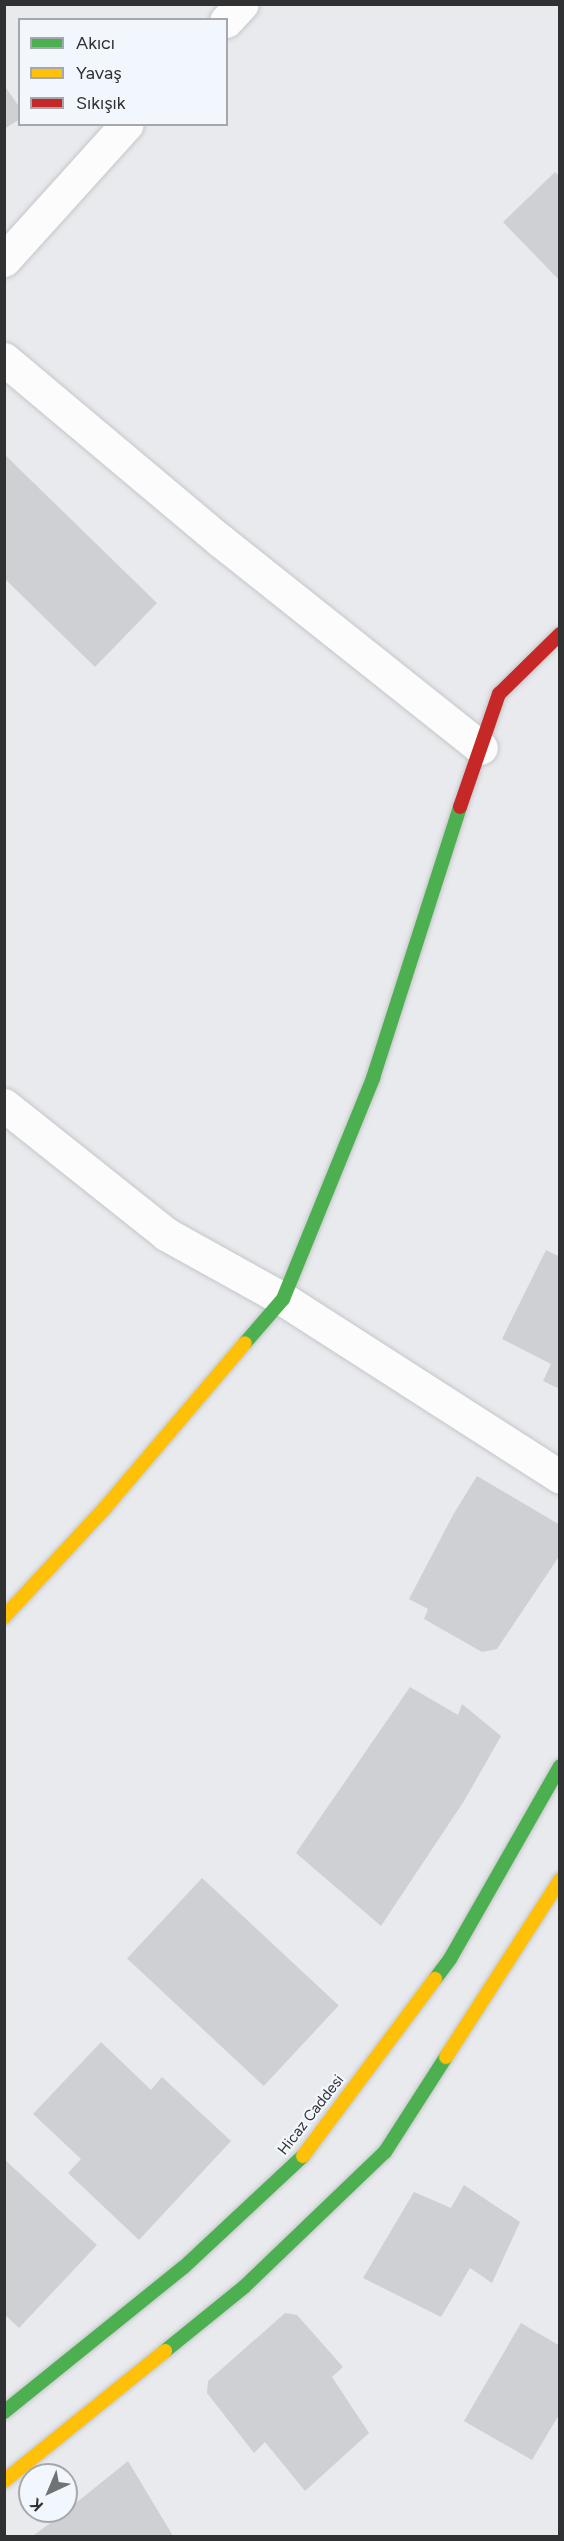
<!DOCTYPE html>
<meta charset="utf-8">
<style>
body{margin:0}
#map{position:relative;width:564px;height:2541px;overflow:hidden;background:#e8eaed;font-family:Figtree,sans-serif}
div>[style]{position:absolute}
.building>*{inset:0;background:#ced0d3;transform-origin:0 0}
.roads{filter:drop-shadow(0 0 2px #c5c6c9) drop-shadow(0 0 2px #c5c6c9)}
.street>*{height:33px;margin:-16.5px;padding:0 16.5px;transform-origin:16.5px;border-radius:16.5px;background:#fcfcfc}
.fast>*{height:14px;margin:-7px;padding:0 7px;transform-origin:7px;border-radius:7px;background:#4caf50}
.slow>*{height:14px;margin:-7px;padding:0 7px;transform-origin:7px;border-radius:7px;background:#ffc107}
.jam>*{height:14px;margin:-7px;padding:0 7px;transform-origin:7px;border-radius:7px;background:#c62828}
span{translate:-50% -50%;white-space:nowrap;text-align:center;line-height:1.15;-webkit-text-stroke:4.5px #f2f6fd;paint-order:stroke}
.street-label{font-size:15px;color:#2f3133}
.frame{position:absolute;inset:0;border:6px solid #2f3133;pointer-events:none}
.legend{position:absolute;left:18px;top:18px;width:210px;height:108px;box-sizing:border-box;background:#f2f6fd;border:2px solid #a4a7ac;margin:0;padding:8px 10px;list-style:none;font-size:18px;color:#2f3133}
.legend li{display:flex;align-items:center;gap:12px;height:30px}
.legend b{width:30px;border:2px solid #a4a7ac}
.north{position:absolute;left:18px;top:2463px;width:60px;height:60px;box-sizing:border-box;background:#f2f6fd;border:2px solid #a4a7ac;border-radius:50%;rotate:224deg;font-size:16px;font-weight:700;line-height:24px;text-align:center;color:#2f3133}
.north::after{content:'';display:block;margin:auto;width:21px;height:27px;background:#707274;clip-path:polygon(50% 0,100% 100%,50% 72%,0 100%)}
</style>
<div id="map">
<div class="building">
<i style="clip-path:polygon(4px 85px,20px 108px,20px 119px,4px 129px)"></i>
<i style="clip-path:polygon(555px 172px,560px 177px,560px 281px,503px 222px)"></i>
<i style="clip-path:polygon(4px 454px,157px 603px,95px 667px,4px 578px)"></i>
<i style="clip-path:polygon(546px 1250px,560px 1257px,560px 1389px,543px 1381px,551px 1364px,502px 1339px)"></i>
<i style="clip-path:polygon(477px 1476px,560px 1525px,560px 1555px,497px 1649px,482px 1652px,424px 1619px,428px 1609px,409px 1599px,453px 1515px)"></i>
<i style="clip-path:polygon(410px 1687px,458px 1715px,462px 1704px,501px 1736px,464px 1801px,381px 1926px,296px 1853px)"></i>
<i style="left:202px;top:1878px;width:187px;height:110px;rotate:43deg"></i>
<i style="clip-path:polygon(101px 2042px,151px 2090px,162px 2077px,231px 2141px,139px 2240px,68px 2173px,81px 2159px,33px 2114px)"></i>
<i style="clip-path:polygon(4px 2159px,97px 2245px,19px 2328px,4px 2314px)"></i>
<i style="clip-path:polygon(464px 2185px,520px 2222px,492px 2283px,470px 2268px,441px 2317px,363px 2278px,414px 2192px,451px 2208px)"></i>
<i style="clip-path:polygon(285px 2313px,297px 2315px,343px 2367px,332px 2377px,369px 2433px,305px 2491px,265px 2442px,254px 2453px,207px 2393px,208px 2381px)"></i>
<i style="clip-path:polygon(521px 2323px,560px 2346px,560px 2413px,532px 2460px,464px 2421px)"></i>
<i style="clip-path:polygon(128px 2461px,173px 2536px,33px 2536px,66px 2511px)"></i>
</div>
<div class="roads">
<div class="street">
<i style="left:226px;top:21px;width:23px;rotate:-47deg"></i>
<i style="left:4px;top:260px;width:183px;rotate:-47.9deg"></i>
<i style="left:4px;top:359px;width:283px;rotate:40deg"></i>
<i style="left:221px;top:541px;width:332px;rotate:38.5deg"></i>
<i style="left:4px;top:1105px;width:207px;rotate:38.5deg"></i>
<i style="left:166px;top:1234px;width:134px;rotate:29.1deg"></i>
<i style="left:283px;top:1299px;width:329px;rotate:32.7deg"></i>
</div>
<div class="fast">
<i style="left:245px;top:1343px;width:58px;rotate:-49.2deg"></i>
<i style="left:283px;top:1299px;width:239px;rotate:-67.8deg"></i>
<i style="left:373px;top:1078px;width:285px;rotate:-72.2deg"></i>
<i style="left:435px;top:1979px;width:25px;rotate:-53deg"></i>
<i style="left:450px;top:1959px;width:222px;rotate:-60.3deg"></i>
<i style="left:165px;top:2351px;width:102px;rotate:-39deg"></i>
<i style="left:244px;top:2287px;width:195px;rotate:-43.8deg"></i>
<i style="left:385px;top:2152px;width:113px;rotate:-57.3deg"></i>
<i style="left:4px;top:2412px;width:231px;rotate:-38.9deg"></i>
<i style="left:184px;top:2267px;width:163px;rotate:-43deg"></i>
</div>
<div class="slow">
<i style="left:4px;top:1617px;width:149px;rotate:-47.2deg"></i>
<i style="left:105px;top:1508px;width:216px;rotate:-49.7deg"></i>
<i style="left:446px;top:2057px;width:211px;rotate:-57.2deg"></i>
<i style="left:303px;top:2156px;width:221px;rotate:-53.3deg"></i>
<i style="left:4px;top:2481px;width:207px;rotate:-38.9deg"></i>
</div>
<div class="jam">
<i style="left:460px;top:807px;width:120px;rotate:-71deg"></i>
<i style="left:499px;top:694px;width:86px;rotate:-44.5deg"></i>
</div>
</div>
<div class="street-label">
<span style="left:311px;top:2115px;rotate:-52deg">Hicaz Caddesi</span>
</div>
<div class="frame"></div>
<ul class="legend">
<li><b style="height:8px;background:#4caf50"></b>Akıcı</li>
<li><b style="height:8px;background:#ffc107"></b>Yavaş</li>
<li><b style="height:8px;background:#c62828"></b>Sıkışık</li>
</ul>
<div class="north">K</div>
</div>
